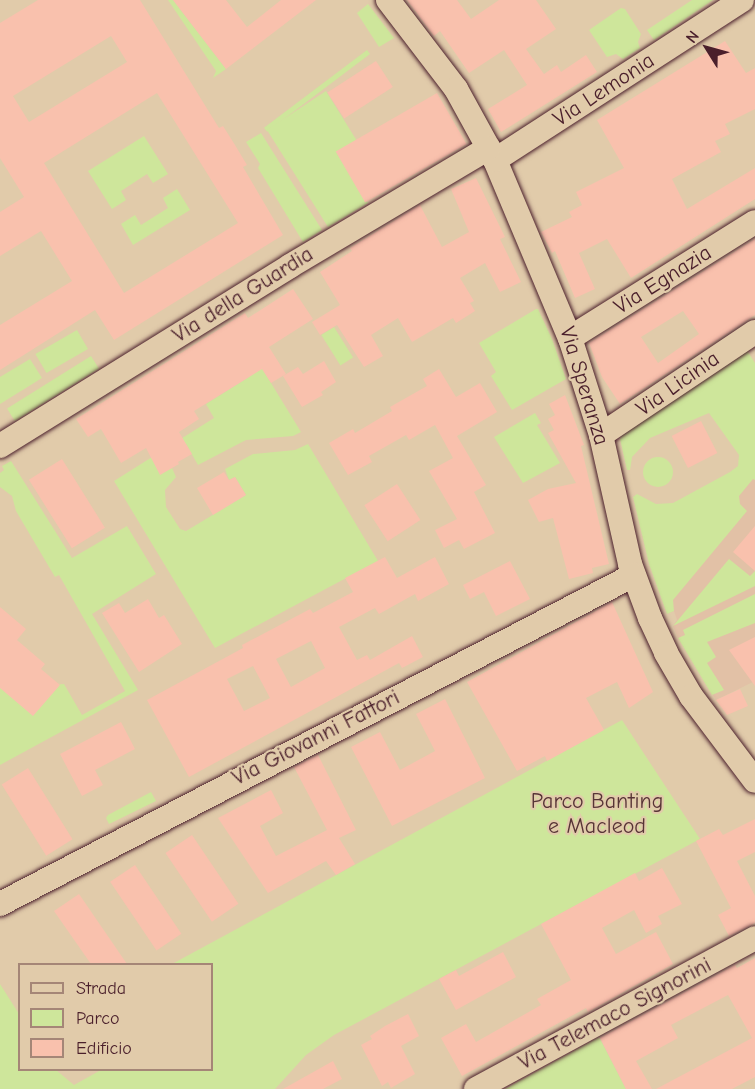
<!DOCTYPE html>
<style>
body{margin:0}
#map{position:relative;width:755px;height:1089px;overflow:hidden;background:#e1cbaa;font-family:"Comic Neue",sans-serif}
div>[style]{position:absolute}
.built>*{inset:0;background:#e2c1a6}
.green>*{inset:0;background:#cee69b;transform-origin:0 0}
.round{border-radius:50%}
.building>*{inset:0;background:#f9c1ad;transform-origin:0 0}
.roads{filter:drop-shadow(0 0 2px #4a1f2b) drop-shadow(0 0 2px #4a1f2b)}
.minor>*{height:24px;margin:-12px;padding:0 12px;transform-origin:12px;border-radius:12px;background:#e1cbaa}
span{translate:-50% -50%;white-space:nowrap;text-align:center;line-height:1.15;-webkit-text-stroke:4.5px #e1cbaa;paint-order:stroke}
.street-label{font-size:22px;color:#4a1f2b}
.park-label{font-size:22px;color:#573336}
.legend{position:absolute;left:18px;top:963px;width:195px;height:108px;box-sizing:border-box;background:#e1cbaa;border:2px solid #a58677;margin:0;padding:8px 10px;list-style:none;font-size:18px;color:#4a1f2b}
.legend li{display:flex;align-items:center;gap:12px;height:30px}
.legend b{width:30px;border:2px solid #a58677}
.north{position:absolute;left:677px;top:18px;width:60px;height:60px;-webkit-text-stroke:4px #e1cbaa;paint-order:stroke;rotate:307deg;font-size:16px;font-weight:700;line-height:24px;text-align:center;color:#4a1f2b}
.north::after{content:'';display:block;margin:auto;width:21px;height:27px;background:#4a1f2b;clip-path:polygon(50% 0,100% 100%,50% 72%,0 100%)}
</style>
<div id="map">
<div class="built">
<i style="clip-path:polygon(755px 466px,755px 681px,716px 700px,678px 638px,673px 626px,677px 620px,674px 611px,667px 614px,642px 536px)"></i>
</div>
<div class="green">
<i style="clip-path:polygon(168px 0,173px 0,226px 69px,213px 78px,216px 71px)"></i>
<i style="clip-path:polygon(692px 0,713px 0,654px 40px,647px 30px)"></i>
<i style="clip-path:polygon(368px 4px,394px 38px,379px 47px,357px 13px)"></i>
<i style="clip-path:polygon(621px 8px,625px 9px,641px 34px,638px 42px,640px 48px,623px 59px,616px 54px,607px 57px,589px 30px)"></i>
<i style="left:367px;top:50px;width:5px;height:129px;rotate:53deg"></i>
<i style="clip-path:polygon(326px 91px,357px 141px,337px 153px,368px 203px,328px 227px,267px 130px)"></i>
<i style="clip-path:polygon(261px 133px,322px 230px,303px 242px,258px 168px,260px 164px,246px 142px)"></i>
<i style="clip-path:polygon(144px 136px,168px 174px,153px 183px,147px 174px,121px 191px,126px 200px,112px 209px,88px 171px)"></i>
<i style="clip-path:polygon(177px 189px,190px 210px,133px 245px,121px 224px,135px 215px,141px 225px,168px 208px,163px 198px)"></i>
<i style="clip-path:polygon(536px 309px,538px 309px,552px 339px,566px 379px,512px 410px,491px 376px,496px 372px,479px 343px)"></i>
<i style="left:334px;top:327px;width:36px;height:15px;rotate:58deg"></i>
<i style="left:77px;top:330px;width:22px;height:48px;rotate:60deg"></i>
<i style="clip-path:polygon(746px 349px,755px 363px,755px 480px,753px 479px,739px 496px,740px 504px,747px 511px,673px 600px,674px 611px,667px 614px,649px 564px,633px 497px,637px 494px,656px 504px,673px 503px,730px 472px,738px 466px,739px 455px,709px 413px,650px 438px,632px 457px,630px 470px,627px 470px,620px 439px,622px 435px)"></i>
<i style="left:91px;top:356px;width:15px;height:99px;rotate:58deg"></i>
<i style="clip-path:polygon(30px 359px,42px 378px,0 404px,0 377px)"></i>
<i style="clip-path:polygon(260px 365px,301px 432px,293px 436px,246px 440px,198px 465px,186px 444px,160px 474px,172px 468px,176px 477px,165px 490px,166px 507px,180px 529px,186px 531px,246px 495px,235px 477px,229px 480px,225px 469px,253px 454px,295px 450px,308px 444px,378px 561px,215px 648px,114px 481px,214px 418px,206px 404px,249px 377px)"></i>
<i style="clip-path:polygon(535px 413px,541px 423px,537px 425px,560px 463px,523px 483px,494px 437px)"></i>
<i class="round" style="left:643px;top:457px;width:30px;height:30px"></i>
<i style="clip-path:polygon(11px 461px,72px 558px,127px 526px,156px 574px,92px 614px,138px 690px,0 765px,0 688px,64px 684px,82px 715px,125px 691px,59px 575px,55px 577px,16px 511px,12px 496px,0 487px,0 473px,4px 470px,2px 466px)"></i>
<i style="clip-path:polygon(729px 559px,750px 576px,755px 571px,755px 586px,673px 626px)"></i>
<i style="clip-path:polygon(755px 594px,755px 623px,707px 642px,716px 657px,707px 663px,724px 690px,712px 695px,678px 638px,685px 635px,683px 630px)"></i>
<i style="clip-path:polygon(622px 720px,700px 839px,334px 1035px,306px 1055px,275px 1089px,0 1089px,0 984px,19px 1014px,20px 1070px,56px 1070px,74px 1085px,101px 1070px,212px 1070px,212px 964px,172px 964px)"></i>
<i style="clip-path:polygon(151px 792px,156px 801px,109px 824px,106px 818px,108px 815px)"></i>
<i style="clip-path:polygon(599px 1037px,626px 1089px,505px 1089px)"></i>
</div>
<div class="building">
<i style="clip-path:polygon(evenodd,38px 0,140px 0,219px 128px,223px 126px,235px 145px,247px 165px,243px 167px,283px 235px,114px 340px,95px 310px,0 370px,0 325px,72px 281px,41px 231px,0 256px,0 212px,24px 197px,0 158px,0 23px,38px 0,111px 36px,127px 62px,29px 122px,13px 96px,111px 36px,38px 0,157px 93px,238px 223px,124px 293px,44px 163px,157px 93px)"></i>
<i style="clip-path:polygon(173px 0,226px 0,247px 27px,281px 0,316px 0,226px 69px)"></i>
<i style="clip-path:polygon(407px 0,457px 0,471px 19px,499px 0,536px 0,556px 29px,526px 49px,544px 74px,557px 65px,561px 72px,586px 55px,597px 72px,501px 132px,488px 109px,527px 85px,504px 50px,469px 73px,440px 31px,434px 36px)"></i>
<i style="clip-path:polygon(725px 41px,746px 73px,755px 68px,755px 109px,725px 124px,730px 134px,715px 141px,721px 152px,672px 179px,687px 209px,755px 168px,755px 199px,631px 278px,607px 239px,579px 253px,595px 289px,575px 298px,555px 251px,552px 253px,541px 232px,572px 217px,569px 212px,582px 205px,576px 192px,624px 168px,597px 120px)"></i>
<i style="left:376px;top:61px;width:31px;height:58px;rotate:57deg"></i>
<i style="left:437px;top:93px;width:59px;height:117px;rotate:60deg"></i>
<i style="clip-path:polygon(476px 178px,505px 237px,500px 239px,521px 282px,500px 292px,485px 263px,460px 278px,474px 301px,470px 303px,475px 311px,456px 323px,453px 318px,412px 342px,398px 318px,371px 335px,383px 356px,364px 367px,337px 325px,320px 335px,312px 322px,340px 305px,320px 272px,352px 251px,350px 248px,420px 205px,442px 247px,469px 232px,451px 189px)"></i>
<i style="clip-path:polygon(evenodd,755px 239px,755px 315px,620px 404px,602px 377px,589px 343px,755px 239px,683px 311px,699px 334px,658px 363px,641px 337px,683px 311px)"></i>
<i style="clip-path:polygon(293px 289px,313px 319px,269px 347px,286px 374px,271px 383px,262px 369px,194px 411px,199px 419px,179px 432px,192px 454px,178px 462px,179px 464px,160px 475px,146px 448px,121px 463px,101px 429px,88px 437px,76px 419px,245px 313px,248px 318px)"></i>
<i style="clip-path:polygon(324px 361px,336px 382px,321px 392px,323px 395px,302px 407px,283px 376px,298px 367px,303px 374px)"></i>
<i style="clip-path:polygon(439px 369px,456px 397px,480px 383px,497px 412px,457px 436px,486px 485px,474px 492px,495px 533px,464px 549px,459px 540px,444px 548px,435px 530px,457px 519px,429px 471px,453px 458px,435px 425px,409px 440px,406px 435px,369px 456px,372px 462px,348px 475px,329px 443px,353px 429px,355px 433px,392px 411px,390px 407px,427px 386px,423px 379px)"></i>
<i style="clip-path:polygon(565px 395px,584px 445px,581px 446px,609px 564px,592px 568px,593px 573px,569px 579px,553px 518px,539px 522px,528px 500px,548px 489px,576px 483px,548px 433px,554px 430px,548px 419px,555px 415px,549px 404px)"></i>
<i style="left:701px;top:421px;width:36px;height:33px;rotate:63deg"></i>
<i style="left:62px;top:459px;width:81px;height:39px;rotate:58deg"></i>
<i style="clip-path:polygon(224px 472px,229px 480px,235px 477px,246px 495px,213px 515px,197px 488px)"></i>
<i style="left:397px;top:484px;width:43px;height:39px;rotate:57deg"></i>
<i style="clip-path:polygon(755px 526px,755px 571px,733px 552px)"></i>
<i style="clip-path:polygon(evenodd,385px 557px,397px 578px,435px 557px,449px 584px,418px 601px,415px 594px,379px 614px,375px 608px,339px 627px,357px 660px,367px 655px,370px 660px,412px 636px,423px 657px,402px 668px,399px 663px,189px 777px,147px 700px,243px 648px,242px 645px,310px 609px,313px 613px,353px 592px,345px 578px,385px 557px,311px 641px,325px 668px,291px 687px,276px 659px,311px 641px,385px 557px,253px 666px,270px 698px,244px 711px,227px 679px,253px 666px)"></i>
<i style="clip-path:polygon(510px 561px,530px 599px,496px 616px,484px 592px,470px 599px,463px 585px)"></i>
<i style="clip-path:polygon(148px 599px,159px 618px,164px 615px,182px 644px,139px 672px,102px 613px,119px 603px,125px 613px)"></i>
<i style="clip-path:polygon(612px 602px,653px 692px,629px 708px,617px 682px,586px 698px,604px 730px,547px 761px,545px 756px,517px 771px,467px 682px)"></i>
<i style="clip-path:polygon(0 607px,26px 629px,17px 640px,45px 664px,41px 669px,60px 685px,33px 716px,0 688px)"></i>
<i style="clip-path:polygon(755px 637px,755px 686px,729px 650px)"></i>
<i style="clip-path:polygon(740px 689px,748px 706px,727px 715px,716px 700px)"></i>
<i style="clip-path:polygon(445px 699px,485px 778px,392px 826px,351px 747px,380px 732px,400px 770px,435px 751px,416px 714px)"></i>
<i style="clip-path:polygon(121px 722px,135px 749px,95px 770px,103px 785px,82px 796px,60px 754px)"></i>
<i style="clip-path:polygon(318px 755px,356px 830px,339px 838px,355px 864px,336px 875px,326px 861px,268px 893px,218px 818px,271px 790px,283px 813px,260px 826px,276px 856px,327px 830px,294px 767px)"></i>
<i style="left:28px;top:768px;width:84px;height:31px;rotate:58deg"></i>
<i style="clip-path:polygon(755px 819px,755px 852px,737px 861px,755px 896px,755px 923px,729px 936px,718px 915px,731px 908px,696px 841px,719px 829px,723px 835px)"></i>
<i style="left:192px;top:835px;width:83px;height:32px;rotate:56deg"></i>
<i style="left:135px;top:865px;width:83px;height:30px;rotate:56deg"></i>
<i style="clip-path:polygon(662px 868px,682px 904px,658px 916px,662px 924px,646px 933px,634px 910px,602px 928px,616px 954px,656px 932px,673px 964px,588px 1012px,586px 1008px,462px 1076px,441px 1038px,466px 1024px,476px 1042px,541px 1005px,537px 999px,571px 980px,541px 924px,635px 873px,639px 881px)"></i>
<i style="clip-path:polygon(79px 894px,127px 964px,91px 964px,54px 911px)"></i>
<i style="clip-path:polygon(503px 952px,516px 977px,456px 1010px,439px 979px,456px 970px,459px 976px)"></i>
<i style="clip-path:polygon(755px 958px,755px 1077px,732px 1089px,656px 1089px,752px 1038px,728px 995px,671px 1025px,678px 1038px,636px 1061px,652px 1089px,626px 1089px,600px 1038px,735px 965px,737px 968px)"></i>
<i style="clip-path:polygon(408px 1014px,419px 1036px,401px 1046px,415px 1074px,391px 1088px,388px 1082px,382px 1086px,361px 1045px,372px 1039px,370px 1036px,385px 1026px)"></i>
<i style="clip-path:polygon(333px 1061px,342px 1079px,323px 1089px,283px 1089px)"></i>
</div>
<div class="roads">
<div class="minor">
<i style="left:388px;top:0;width:112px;rotate:52.6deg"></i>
<i style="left:456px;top:89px;width:81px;rotate:61.2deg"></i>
<i style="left:495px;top:160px;width:193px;rotate:67.2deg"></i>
<i style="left:570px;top:338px;width:102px;rotate:72.3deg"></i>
<i style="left:601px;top:435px;width:132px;rotate:77.3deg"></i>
<i style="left:630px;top:564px;width:58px;rotate:69.7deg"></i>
<i style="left:650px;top:618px;width:38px;rotate:65deg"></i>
<i style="left:666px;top:653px;width:50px;rotate:59.8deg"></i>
<i style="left:691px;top:696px;width:106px;rotate:53deg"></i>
<i style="left:495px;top:160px;width:294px;rotate:-32.9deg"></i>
<i style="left:570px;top:338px;width:218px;rotate:-32.1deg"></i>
<i style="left:601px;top:435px;width:185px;rotate:-33.8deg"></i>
<i style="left:0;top:446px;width:341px;rotate:-31.8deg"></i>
<i style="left:290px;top:266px;width:231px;rotate:-30.7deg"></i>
<i style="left:0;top:904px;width:714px;rotate:-27.43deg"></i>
<i style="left:476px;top:1089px;width:317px;rotate:-28.4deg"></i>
</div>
</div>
<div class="street-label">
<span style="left:604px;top:90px;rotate:-33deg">Via Lemonia</span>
<span style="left:663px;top:280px;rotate:-32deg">Via Egnazia</span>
<span style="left:243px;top:295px;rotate:-32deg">Via della Guardia</span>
<span style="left:678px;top:384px;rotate:-35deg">Via Licinia</span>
<span style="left:584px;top:386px;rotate:73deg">Via Speranza</span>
<span style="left:316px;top:738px;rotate:-27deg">Via Giovanni Fattori</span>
<span style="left:615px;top:1014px;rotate:-28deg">Via Telemaco Signorini</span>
</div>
<div class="park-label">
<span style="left:597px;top:814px">Parco Banting<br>e Macleod</span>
</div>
<ul class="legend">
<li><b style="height:8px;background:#e1cbaa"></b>Strada</li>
<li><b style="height:16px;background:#cee69b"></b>Parco</li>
<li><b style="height:16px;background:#f9c1ad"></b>Edificio</li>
</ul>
<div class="north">N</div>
</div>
